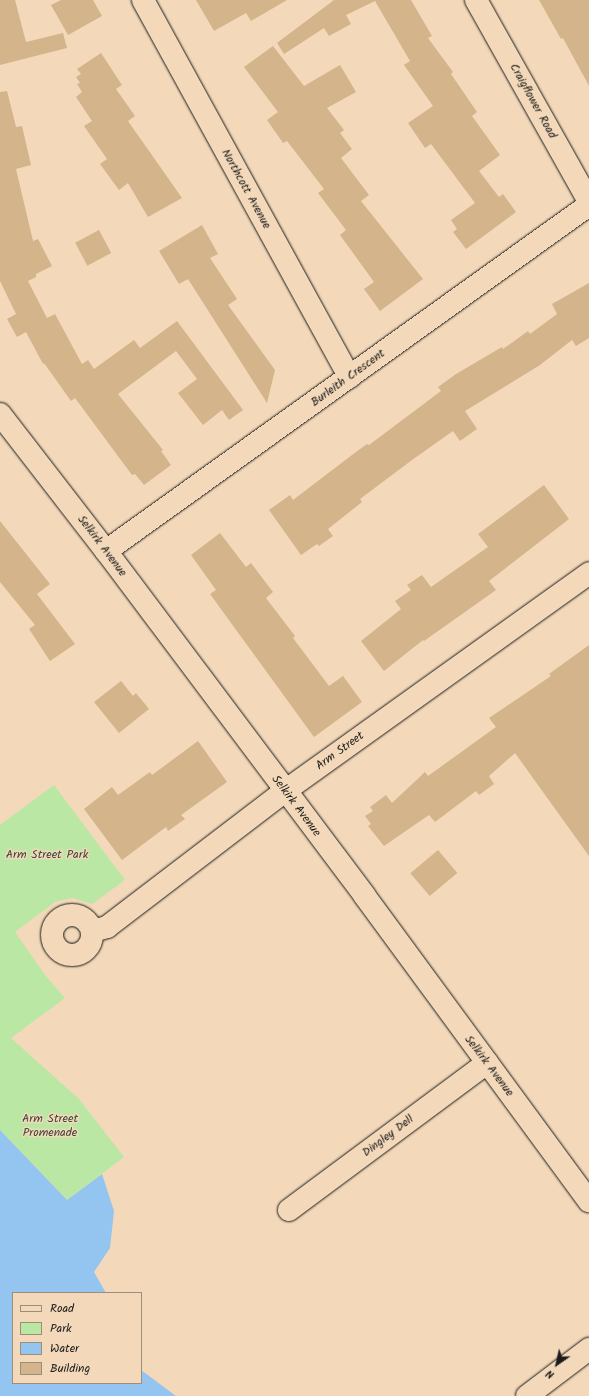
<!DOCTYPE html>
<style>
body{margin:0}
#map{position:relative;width:589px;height:1396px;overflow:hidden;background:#f3d9ba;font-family:Kalam,sans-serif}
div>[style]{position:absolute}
.green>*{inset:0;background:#bae7a4}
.water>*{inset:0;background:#94c5f0}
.building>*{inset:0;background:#d3b48b;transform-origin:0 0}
.roads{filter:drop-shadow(0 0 1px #1c1c1c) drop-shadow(0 0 1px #1c1c1c)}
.minor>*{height:22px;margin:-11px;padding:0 11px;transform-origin:11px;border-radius:11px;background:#f3d9ba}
.minor>.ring{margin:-11px;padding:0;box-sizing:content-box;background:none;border:22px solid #f3d9ba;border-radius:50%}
.major>*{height:22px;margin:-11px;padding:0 11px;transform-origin:11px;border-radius:11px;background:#f3d9ba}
span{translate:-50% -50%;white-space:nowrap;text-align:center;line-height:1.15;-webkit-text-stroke:3px #f3d9ba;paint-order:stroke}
.street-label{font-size:12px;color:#1c1c1c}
.park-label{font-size:12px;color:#3c4537}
.legend{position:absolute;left:12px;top:1292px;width:130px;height:92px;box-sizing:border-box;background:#f3d9ba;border:1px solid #9d8d7b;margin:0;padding:5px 7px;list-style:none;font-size:12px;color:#1c1c1c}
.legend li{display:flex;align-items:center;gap:8px;height:20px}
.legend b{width:20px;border:1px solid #9d8d7b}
.north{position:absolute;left:537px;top:1344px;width:40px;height:40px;-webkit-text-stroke:3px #f3d9ba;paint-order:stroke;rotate:214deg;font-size:11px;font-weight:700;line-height:16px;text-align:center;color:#1c1c1c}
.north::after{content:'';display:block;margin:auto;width:14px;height:18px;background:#1c1c1c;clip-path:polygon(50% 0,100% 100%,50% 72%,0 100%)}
</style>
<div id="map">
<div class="green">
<i style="clip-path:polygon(54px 785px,125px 880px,92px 904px,72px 898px,55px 902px,15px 932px,45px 975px,65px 998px,11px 1038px,79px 1099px,124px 1157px,67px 1200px,0 1130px,0 825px)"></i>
</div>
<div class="water">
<i style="clip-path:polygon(0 1130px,67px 1200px,102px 1174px,114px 1211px,110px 1248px,94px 1272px,106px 1293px,13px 1293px,13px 1383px,141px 1383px,141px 1370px,176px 1396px,0 1396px)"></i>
</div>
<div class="building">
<i style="clip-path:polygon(0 0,15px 0,26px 42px,63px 33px,67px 48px,0 65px)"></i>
<i style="clip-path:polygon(61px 0,93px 0,102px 16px,68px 35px,51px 5px)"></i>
<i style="clip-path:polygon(196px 0,287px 0,251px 21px,246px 13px,214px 31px)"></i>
<i style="clip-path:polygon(334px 0,411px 0,432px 36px,428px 38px,453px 72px,451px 74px,477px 112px,472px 116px,500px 155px,479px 171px,499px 197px,503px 194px,516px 212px,466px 249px,453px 232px,457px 229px,451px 220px,475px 203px,431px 144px,425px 148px,408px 123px,433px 106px,404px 65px,410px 61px,375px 1px,346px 15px,351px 24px,329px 36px,324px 28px,284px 54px,277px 43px)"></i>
<i style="clip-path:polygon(539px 0,589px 0,589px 86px,563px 38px,561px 39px)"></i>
<i style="clip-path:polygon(273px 46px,304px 86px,340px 65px,356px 92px,327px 108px,344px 130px,340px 133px,352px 149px,341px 158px,369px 195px,361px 201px,423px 279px,380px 311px,364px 289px,374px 282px,340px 235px,346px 230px,318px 193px,324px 189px,287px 141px,283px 143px,267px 120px,278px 112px,244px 67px)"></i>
<i style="clip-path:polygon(101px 53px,122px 85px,116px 89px,135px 116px,128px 121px,182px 198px,148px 217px,128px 183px,119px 190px,100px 164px,107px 159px,84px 126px,92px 121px,76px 97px,82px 92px,77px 84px,80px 83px,76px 77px,81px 74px,77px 69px)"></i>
<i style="clip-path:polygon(7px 91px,16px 127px,22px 126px,31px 165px,16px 169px,33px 241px,38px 239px,52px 266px,36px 274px,36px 277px,28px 281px,47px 318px,55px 314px,82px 364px,88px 360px,94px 369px,134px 340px,140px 348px,177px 321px,243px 410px,229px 420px,222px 410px,203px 425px,178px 393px,197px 379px,176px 351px,118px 394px,163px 450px,161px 451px,171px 465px,144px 485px,135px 474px,132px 475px,75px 398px,71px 401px,44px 363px,43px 364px,26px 332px,17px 337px,7px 319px,16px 314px,0 281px,0 92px)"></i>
<i style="clip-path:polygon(202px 225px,218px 254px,210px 258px,237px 299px,228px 305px,275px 370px,267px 403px,188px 279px,179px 284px,159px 251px)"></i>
<i style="left:99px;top:230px;width:26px;height:27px;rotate:62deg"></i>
<i style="clip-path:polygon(589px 283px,589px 338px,576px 346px,572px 340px,540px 365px,465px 411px,477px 429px,460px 441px,453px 431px,412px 460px,360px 499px,362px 502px,328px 529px,333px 536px,319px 546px,317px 544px,301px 555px,269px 510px,290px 495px,293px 500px,352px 455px,367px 444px,369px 445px,441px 391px,438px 387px,456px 374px,502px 347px,503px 349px,528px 331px,530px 334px,557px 314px,552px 304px)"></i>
<i style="clip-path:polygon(544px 485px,569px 519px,489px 581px,496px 590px,424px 641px,423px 640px,384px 671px,361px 641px,401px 609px,395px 601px,411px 590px,407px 585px,422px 575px,431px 587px,488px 547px,478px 534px)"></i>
<i style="clip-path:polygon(0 521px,50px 584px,37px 594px,75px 644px,50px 661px,29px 629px,35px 625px,0 582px)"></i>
<i style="clip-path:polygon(220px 533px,246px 567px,251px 563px,273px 592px,266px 598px,295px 636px,293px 638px,329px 686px,343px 676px,362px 702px,314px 737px,210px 594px,216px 590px,191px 555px)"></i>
<i style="clip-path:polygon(589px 645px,589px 856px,515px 753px,489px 776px,494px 784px,479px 795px,476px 791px,435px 822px,429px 815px,384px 846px,368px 826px,371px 824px,365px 816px,373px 811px,370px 807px,386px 795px,392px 803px,425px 772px,428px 776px,496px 727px,489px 718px,551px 676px,549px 674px)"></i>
<i style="clip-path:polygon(121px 681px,133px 696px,136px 693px,149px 709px,119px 733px,94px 702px)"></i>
<i style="clip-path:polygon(198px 741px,227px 782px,181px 815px,185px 819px,168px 831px,166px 827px,122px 860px,84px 809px,112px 787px,118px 795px,150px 772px,152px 775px)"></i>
<i style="left:438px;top:850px;width:30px;height:36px;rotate:50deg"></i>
</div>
<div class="roads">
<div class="minor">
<i style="left:143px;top:0;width:430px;rotate:61.3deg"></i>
<i style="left:0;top:414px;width:173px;rotate:52.3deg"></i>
<i style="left:106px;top:551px;width:430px;rotate:53.1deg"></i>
<i style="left:364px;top:895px;width:380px;rotate:53.7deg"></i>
<i style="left:106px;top:551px;width:594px;rotate:-35.62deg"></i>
<i class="ring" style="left:52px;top:915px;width:18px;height:18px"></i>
<i style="left:93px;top:931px;width:15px;rotate:-16deg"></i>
<i style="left:107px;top:927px;width:224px;rotate:-37.4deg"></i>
<i style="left:285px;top:791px;width:374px;rotate:-35.6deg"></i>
<i style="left:289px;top:1210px;width:247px;rotate:-36.6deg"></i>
<i style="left:527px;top:1396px;width:78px;rotate:-37.2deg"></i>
</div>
<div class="major">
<i style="left:476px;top:0;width:231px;rotate:60.7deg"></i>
</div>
</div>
<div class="street-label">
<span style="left:533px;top:101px;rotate:61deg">Craigflower Road</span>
<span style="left:246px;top:189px;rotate:61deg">Northcott Avenue</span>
<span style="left:348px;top:378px;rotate:-36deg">Burleith Crescent</span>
<span style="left:102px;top:546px;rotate:53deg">Selkirk Avenue</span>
<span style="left:340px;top:751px;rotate:-36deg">Arm Street</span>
<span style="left:296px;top:806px;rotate:53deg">Selkirk Avenue</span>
<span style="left:489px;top:1066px;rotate:53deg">Selkirk Avenue</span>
<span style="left:388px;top:1136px;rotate:-37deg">Dingley Dell</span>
</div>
<div class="park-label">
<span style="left:47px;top:855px">Arm Street Park</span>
<span style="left:50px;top:1126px">Arm Street<br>Promenade</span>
</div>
<ul class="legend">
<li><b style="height:5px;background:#f3d9ba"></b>Road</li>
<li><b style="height:11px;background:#bae7a4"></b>Park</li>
<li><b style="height:11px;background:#94c5f0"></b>Water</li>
<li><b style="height:11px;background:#d3b48b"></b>Building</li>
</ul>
<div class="north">N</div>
</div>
